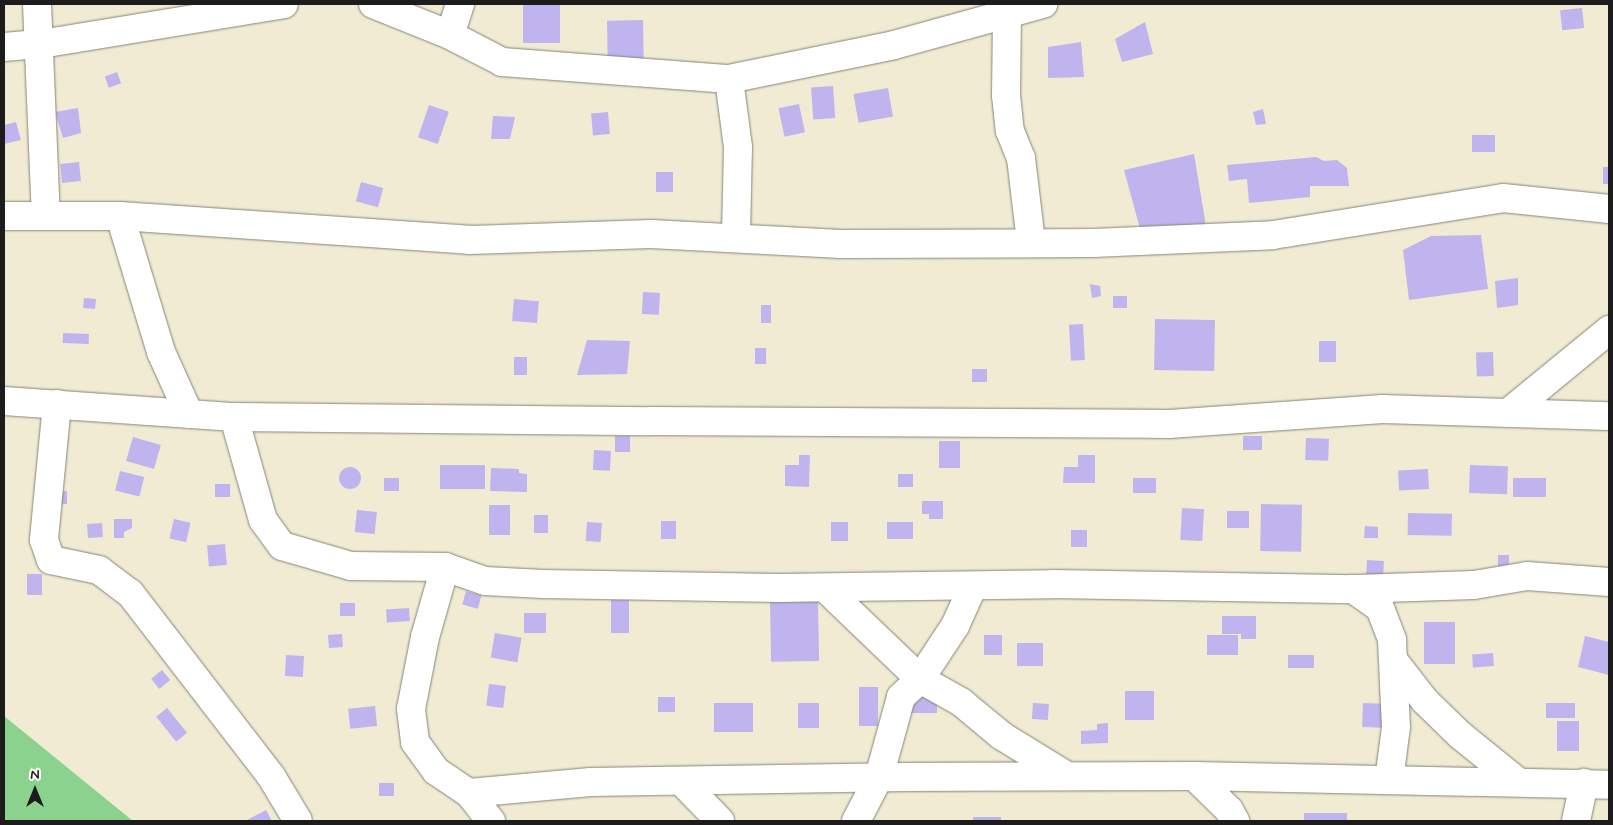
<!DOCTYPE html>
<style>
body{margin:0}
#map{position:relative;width:1613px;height:825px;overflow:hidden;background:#f0ebd2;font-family:Mynerve,sans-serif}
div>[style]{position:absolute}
.green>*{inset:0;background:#8ad28d}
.building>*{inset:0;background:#c0b4ef;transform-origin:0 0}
.round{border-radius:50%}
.roads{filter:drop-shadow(0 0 1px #868477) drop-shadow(0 0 1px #868477)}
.minor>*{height:28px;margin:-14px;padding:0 14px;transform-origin:14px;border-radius:14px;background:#fff}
span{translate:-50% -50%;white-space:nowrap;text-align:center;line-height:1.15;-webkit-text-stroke:4px #fdfcf7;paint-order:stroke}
.frame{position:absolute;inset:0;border:5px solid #1c1c1c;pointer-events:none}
.north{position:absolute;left:10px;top:765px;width:50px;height:50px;-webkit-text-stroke:4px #fdfcf7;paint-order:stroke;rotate:0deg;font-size:14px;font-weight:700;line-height:20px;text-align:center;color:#1c1c1c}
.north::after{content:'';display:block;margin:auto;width:18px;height:22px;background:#1c1c1c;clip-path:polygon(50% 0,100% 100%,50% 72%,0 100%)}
</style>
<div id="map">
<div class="green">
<i style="clip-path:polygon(4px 716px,133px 821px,4px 821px)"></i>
</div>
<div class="building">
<i style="left:523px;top:4px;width:37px;height:39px"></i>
<i style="left:1582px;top:8px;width:20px;height:22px;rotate:84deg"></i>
<i style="left:643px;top:20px;width:41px;height:36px;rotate:89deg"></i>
<i style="clip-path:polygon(1145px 22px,1153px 54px,1122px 62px,1115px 39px)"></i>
<i style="clip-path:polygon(1081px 42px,1084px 77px,1048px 78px,1048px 47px)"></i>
<i style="left:117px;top:72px;width:12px;height:13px;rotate:70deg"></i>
<i style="left:833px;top:86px;width:32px;height:22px;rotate:86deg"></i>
<i style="left:888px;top:88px;width:29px;height:35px;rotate:80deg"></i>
<i style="left:799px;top:104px;width:29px;height:21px;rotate:78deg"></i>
<i style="left:429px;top:105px;width:21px;height:34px;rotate:19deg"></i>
<i style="clip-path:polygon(78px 108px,81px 133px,63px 138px,55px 112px)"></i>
<i style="clip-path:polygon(1263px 109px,1266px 124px,1256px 125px,1253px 112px)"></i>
<i style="left:608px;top:112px;width:22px;height:17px;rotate:85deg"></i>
<i style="clip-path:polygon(493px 116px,515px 117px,510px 139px,491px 139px)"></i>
<i style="clip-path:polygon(16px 122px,21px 140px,4px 144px,4px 125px)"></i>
<i style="left:1472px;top:135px;width:23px;height:17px"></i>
<i style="clip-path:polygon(1194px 154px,1206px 226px,1142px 236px,1124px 170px)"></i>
<i style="clip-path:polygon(1316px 157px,1324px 161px,1337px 160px,1347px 168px,1349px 186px,1310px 186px,1310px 197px,1249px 203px,1247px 179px,1229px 181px,1227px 165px)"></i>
<i style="left:79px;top:162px;width:19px;height:19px;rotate:84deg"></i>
<i style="left:1603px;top:167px;width:6px;height:17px"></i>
<i style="left:656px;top:172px;width:17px;height:20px"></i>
<i style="left:361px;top:182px;width:23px;height:20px;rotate:15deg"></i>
<i style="clip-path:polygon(1481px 235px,1488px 289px,1409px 300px,1403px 250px,1431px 236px)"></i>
<i style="clip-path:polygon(1518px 278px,1518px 305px,1497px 308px,1495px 281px)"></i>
<i style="clip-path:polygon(1090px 284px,1100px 286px,1101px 296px,1092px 298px)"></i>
<i style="left:643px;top:292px;width:17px;height:22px;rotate:3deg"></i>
<i style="left:1113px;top:296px;width:14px;height:12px"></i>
<i style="left:84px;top:298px;width:12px;height:10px;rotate:5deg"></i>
<i style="left:514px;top:299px;width:25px;height:22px;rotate:5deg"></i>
<i style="left:761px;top:305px;width:10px;height:18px"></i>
<i style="left:1155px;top:319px;width:60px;height:51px;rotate:1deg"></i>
<i style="left:1083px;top:324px;width:36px;height:14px;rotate:87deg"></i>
<i style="left:63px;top:333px;width:26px;height:10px;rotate:2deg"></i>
<i style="clip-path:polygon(587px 340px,630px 341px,627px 374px,577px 375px)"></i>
<i style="left:1319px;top:341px;width:17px;height:21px"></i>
<i style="left:755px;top:348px;width:11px;height:16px"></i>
<i style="left:1493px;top:352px;width:24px;height:17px;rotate:88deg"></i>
<i style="left:514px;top:357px;width:13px;height:18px"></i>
<i style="left:972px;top:369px;width:15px;height:13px"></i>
<i style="left:615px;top:436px;width:15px;height:16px"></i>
<i style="left:1243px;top:436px;width:19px;height:14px"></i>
<i style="left:133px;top:437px;width:29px;height:25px;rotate:16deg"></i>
<i style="left:1306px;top:438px;width:23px;height:22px;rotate:2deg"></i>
<i style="left:939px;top:441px;width:21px;height:27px"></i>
<i style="left:594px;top:450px;width:17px;height:20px;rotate:3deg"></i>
<i style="clip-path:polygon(799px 455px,810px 455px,809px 487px,785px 486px,785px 465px,799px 465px)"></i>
<i style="clip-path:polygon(1078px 455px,1095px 455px,1095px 483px,1063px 483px,1064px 467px,1078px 467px)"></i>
<i style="left:440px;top:465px;width:45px;height:24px"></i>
<i style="left:1470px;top:465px;width:38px;height:28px;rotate:2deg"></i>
<i class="round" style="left:339px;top:467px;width:22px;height:22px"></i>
<i style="clip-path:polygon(491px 468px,519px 469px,519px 473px,527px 474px,527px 492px,490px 491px)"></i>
<i style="left:1428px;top:469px;width:20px;height:30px;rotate:87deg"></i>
<i style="left:120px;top:471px;width:25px;height:20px;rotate:14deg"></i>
<i style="left:898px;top:474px;width:15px;height:13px"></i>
<i style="left:399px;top:478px;width:13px;height:15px;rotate:90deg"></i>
<i style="left:1133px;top:478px;width:23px;height:15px"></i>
<i style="left:1513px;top:478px;width:33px;height:19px"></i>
<i style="left:215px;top:484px;width:15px;height:13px"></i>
<i style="left:53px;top:491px;width:14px;height:13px"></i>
<i style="clip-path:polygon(922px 501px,943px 501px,943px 519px,929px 519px,929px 514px,922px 514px)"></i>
<i style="left:1261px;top:504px;width:41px;height:47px;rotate:1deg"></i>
<i style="left:489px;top:505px;width:21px;height:30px"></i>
<i style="left:1182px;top:508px;width:22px;height:32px;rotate:3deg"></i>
<i style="left:357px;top:510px;width:20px;height:22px;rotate:6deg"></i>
<i style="left:1227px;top:511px;width:22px;height:17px"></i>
<i style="left:1408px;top:513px;width:44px;height:22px;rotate:1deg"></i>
<i style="left:534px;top:515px;width:14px;height:18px"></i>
<i style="clip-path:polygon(114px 519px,132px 519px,132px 528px,124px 532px,124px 538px,114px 538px)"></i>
<i style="left:174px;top:519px;width:17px;height:20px;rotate:13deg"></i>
<i style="left:661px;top:521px;width:15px;height:18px"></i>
<i style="left:587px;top:522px;width:15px;height:19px;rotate:4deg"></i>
<i style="left:831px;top:522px;width:17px;height:19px"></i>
<i style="left:913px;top:522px;width:17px;height:26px;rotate:90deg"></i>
<i style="left:102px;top:523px;width:14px;height:15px;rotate:86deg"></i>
<i style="clip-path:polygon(1365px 526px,1378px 527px,1378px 538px,1364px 538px)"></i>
<i style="left:1071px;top:530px;width:16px;height:17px"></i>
<i style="left:225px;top:544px;width:21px;height:18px;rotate:85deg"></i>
<i style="left:1498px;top:555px;width:11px;height:12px"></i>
<i style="left:1367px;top:560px;width:17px;height:14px;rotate:3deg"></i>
<i style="left:27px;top:574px;width:15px;height:21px"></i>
<i style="left:466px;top:591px;width:16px;height:14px;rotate:15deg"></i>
<i style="left:818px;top:599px;width:62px;height:48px;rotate:89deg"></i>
<i style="left:611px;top:600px;width:18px;height:33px"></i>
<i style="left:355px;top:603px;width:13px;height:15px;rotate:90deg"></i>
<i style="left:409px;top:608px;width:13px;height:23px;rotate:86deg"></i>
<i style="left:524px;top:613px;width:22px;height:20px"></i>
<i style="clip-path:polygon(1222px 616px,1256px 616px,1256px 639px,1241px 639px,1241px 634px,1222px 634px)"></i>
<i style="left:1424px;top:622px;width:31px;height:42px"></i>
<i style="left:495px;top:633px;width:27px;height:25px;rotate:10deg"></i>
<i style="left:342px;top:634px;width:13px;height:14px;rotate:86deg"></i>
<i style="left:984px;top:635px;width:18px;height:20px"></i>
<i style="left:1238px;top:635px;width:20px;height:31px;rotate:90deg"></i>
<i style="clip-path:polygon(1585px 636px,1609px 642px,1609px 675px,1578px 667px)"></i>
<i style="left:1017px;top:643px;width:26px;height:23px"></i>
<i style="left:1493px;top:653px;width:13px;height:21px;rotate:86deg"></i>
<i style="left:286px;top:655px;width:18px;height:21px;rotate:3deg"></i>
<i style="left:1288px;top:655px;width:26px;height:13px"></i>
<i style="left:162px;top:670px;width:13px;height:14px;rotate:51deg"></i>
<i style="left:489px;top:684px;width:17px;height:22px;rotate:7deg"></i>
<i style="left:859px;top:687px;width:19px;height:39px"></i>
<i style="left:910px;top:691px;width:27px;height:22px"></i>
<i style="left:1125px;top:691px;width:29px;height:29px"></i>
<i style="left:658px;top:697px;width:17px;height:15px"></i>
<i style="left:714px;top:703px;width:39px;height:29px"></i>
<i style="left:819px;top:703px;width:25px;height:21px;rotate:90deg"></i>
<i style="left:1033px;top:703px;width:16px;height:16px;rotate:4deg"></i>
<i style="left:1363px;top:703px;width:26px;height:24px;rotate:2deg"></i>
<i style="left:1546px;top:703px;width:29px;height:15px"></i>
<i style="left:375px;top:706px;width:20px;height:27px;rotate:84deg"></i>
<i style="left:167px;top:708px;width:32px;height:14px;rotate:51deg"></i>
<i style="left:1557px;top:721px;width:22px;height:30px"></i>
<i style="clip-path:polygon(1108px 723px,1108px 743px,1081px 744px,1081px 731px,1097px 730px,1097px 724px)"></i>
<i style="left:394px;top:783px;width:13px;height:15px;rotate:90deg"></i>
<i style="clip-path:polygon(266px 810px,272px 821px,245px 821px)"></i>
<i style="left:1304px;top:813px;width:43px;height:8px"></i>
<i style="left:973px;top:817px;width:28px;height:4px"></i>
</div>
<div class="roads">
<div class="minor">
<i style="left:37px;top:4px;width:212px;rotate:87.6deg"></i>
<i style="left:373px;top:4px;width:83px;rotate:21.9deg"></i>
<i style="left:450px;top:35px;width:59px;rotate:27.4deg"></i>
<i style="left:502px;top:62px;width:228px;rotate:4.3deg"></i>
<i style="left:729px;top:79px;width:168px;rotate:-11.6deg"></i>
<i style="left:894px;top:45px;width:155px;rotate:-15.4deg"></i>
<i style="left:1007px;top:14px;width:81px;rotate:90.7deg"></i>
<i style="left:1006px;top:95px;width:36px;rotate:84deg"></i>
<i style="left:1010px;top:131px;width:29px;rotate:68deg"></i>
<i style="left:1021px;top:158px;width:85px;rotate:83.2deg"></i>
<i style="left:450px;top:35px;width:33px;rotate:-72deg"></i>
<i style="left:4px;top:47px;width:37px;rotate:-5deg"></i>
<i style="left:41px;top:44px;width:246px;rotate:-9.3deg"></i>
<i style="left:729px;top:79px;width:69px;rotate:82.5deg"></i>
<i style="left:738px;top:147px;width:91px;rotate:91.3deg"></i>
<i style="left:4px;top:216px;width:116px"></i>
<i style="left:120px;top:216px;width:350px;rotate:3.9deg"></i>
<i style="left:469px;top:240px;width:182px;rotate:-1.9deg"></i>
<i style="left:651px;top:234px;width:190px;rotate:3deg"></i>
<i style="left:841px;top:244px;width:252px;rotate:-0.2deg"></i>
<i style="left:1093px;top:243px;width:180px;rotate:-2.5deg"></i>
<i style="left:1273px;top:235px;width:233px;rotate:-9.1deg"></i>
<i style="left:1503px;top:198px;width:107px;rotate:5.9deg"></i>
<i style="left:120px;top:216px;width:142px;rotate:73.2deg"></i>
<i style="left:161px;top:352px;width:68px;rotate:65.7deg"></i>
<i style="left:4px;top:401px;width:231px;rotate:4deg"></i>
<i style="left:234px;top:417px;width:416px;rotate:0.6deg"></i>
<i style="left:650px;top:421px;width:519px;rotate:0.33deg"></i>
<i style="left:1169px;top:424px;width:214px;rotate:-4deg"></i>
<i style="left:1382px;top:409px;width:227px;rotate:1.8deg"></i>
<i style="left:57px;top:404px;width:137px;rotate:95.5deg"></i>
<i style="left:44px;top:540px;width:21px;rotate:71deg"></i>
<i style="left:51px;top:560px;width:49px;rotate:11.8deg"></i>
<i style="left:99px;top:570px;width:39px;rotate:37deg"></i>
<i style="left:130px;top:593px;width:231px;rotate:52.4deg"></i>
<i style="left:271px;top:776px;width:52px;rotate:59deg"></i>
<i style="left:1508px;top:413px;width:131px;rotate:-39.4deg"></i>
<i style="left:234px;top:417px;width:107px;rotate:74.3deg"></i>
<i style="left:263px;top:520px;width:32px;rotate:54deg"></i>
<i style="left:282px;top:546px;width:72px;rotate:16.2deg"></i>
<i style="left:351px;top:566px;width:94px;rotate:0.6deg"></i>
<i style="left:445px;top:567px;width:42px;rotate:19.3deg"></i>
<i style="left:485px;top:581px;width:58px;rotate:3deg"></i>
<i style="left:543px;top:584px;width:236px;rotate:1deg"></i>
<i style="left:779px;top:588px;width:274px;rotate:-0.8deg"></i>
<i style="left:1053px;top:584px;width:300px;rotate:1deg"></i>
<i style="left:1353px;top:589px;width:121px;rotate:-1.9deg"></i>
<i style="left:1474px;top:585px;width:54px;rotate:-9.6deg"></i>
<i style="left:1527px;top:576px;width:82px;rotate:4.2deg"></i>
<i style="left:445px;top:567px;width:73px;rotate:105.9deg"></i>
<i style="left:425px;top:637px;width:73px;rotate:101deg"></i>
<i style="left:411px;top:709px;width:33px;rotate:83deg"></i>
<i style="left:415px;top:742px;width:36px;rotate:54deg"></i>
<i style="left:436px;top:771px;width:40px;rotate:34deg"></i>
<i style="left:469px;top:793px;width:122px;rotate:-5.2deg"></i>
<i style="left:591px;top:782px;width:315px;rotate:-0.9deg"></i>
<i style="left:906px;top:777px;width:288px;rotate:-0.2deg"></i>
<i style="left:1194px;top:776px;width:415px;rotate:1.2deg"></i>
<i style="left:826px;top:589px;width:130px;rotate:43.8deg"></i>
<i style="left:920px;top:679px;width:47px;rotate:29.3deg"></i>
<i style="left:961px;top:702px;width:53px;rotate:39.7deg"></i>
<i style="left:1002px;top:736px;width:76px;rotate:31.6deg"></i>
<i style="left:1353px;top:589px;width:33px;rotate:35deg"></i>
<i style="left:1380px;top:608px;width:34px;rotate:69deg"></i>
<i style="left:1392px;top:640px;width:87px;rotate:87.4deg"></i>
<i style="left:1396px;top:727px;width:53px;rotate:97.5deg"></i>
<i style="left:1394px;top:661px;width:51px;rotate:52.2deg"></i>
<i style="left:1425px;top:701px;width:49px;rotate:44.2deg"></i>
<i style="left:1460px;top:735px;width:75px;rotate:39deg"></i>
<i style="left:1194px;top:776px;width:49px;rotate:44.2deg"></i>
<i style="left:1229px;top:810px;width:13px;rotate:61deg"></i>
<i style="left:681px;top:781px;width:56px;rotate:45.7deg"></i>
<i style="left:469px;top:793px;width:36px;rotate:52deg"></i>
<i style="left:856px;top:821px;width:50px;rotate:-62.4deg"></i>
<i style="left:879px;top:777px;width:83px;rotate:-74.6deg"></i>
<i style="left:901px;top:697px;width:26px;rotate:-43deg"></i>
<i style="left:920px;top:679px;width:64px;rotate:-56.6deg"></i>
<i style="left:955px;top:626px;width:44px;rotate:-65.8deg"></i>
<i style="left:1576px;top:821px;width:39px;rotate:-78deg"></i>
</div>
</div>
<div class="frame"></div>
<div class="north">N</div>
</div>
